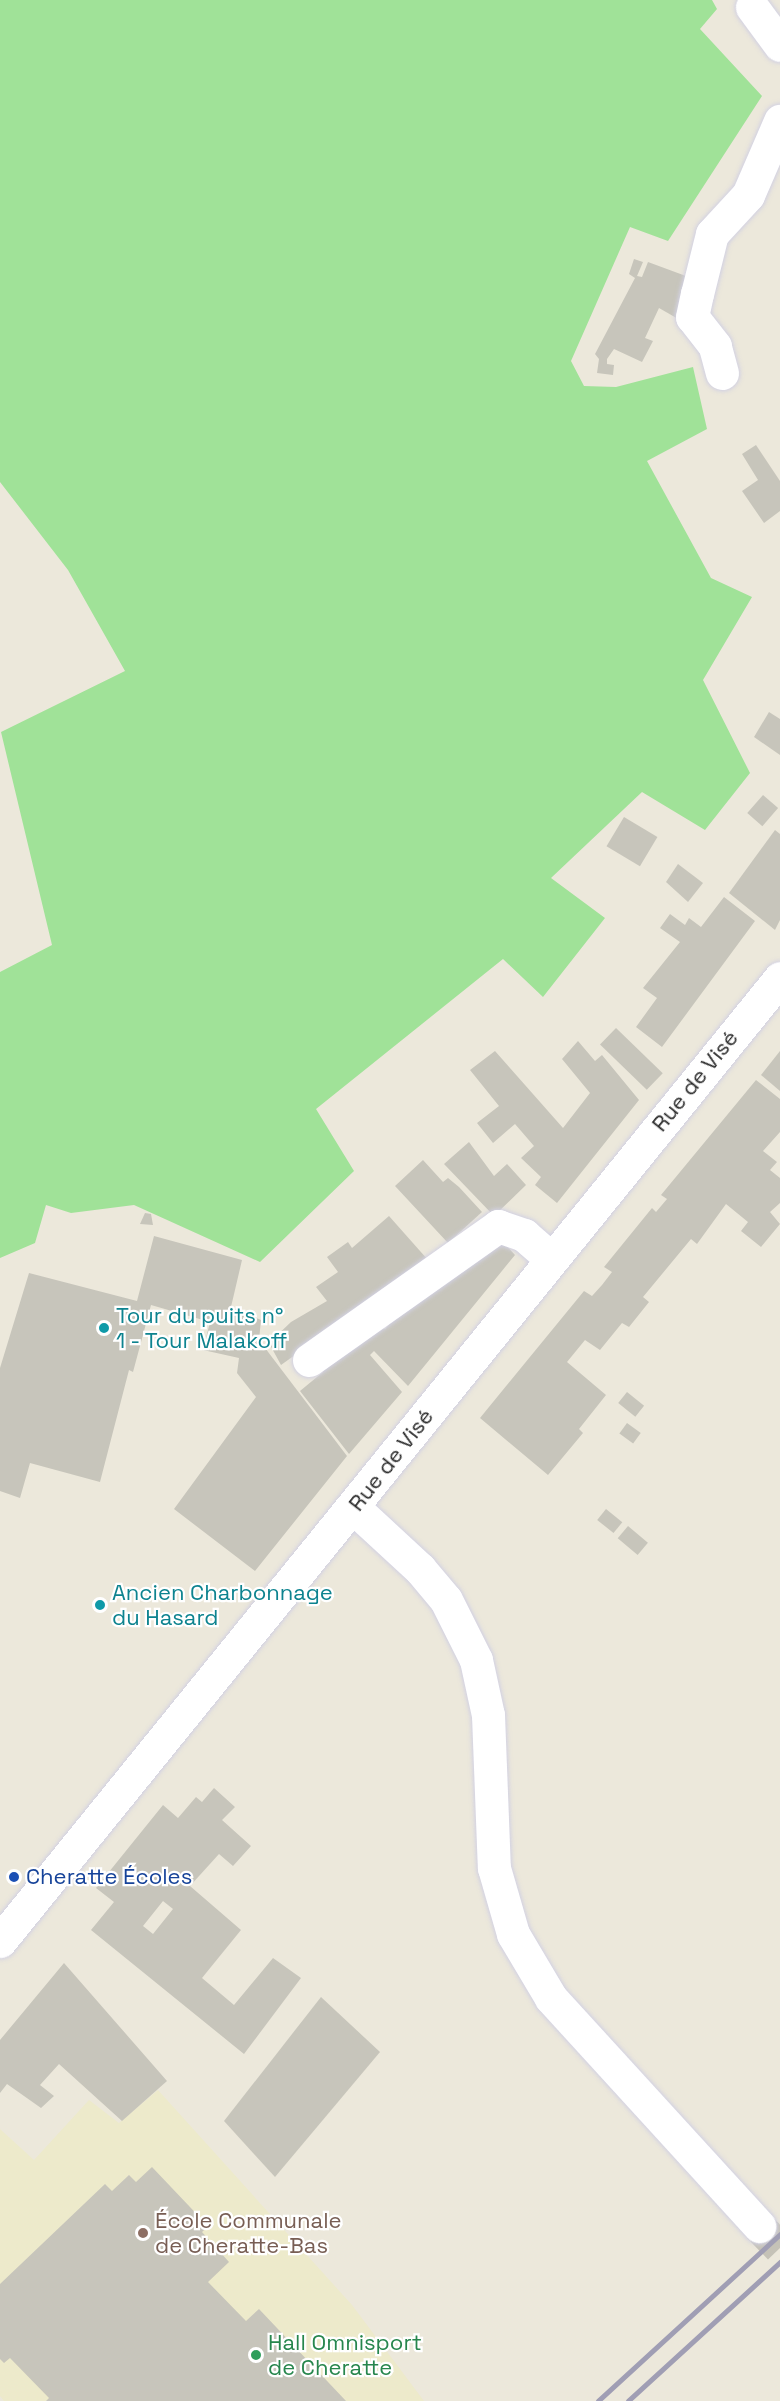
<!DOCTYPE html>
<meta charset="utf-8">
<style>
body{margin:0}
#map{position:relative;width:780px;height:2401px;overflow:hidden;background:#ece8db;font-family:"Space Grotesk",sans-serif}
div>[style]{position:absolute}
.education>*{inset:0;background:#edeacb}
.green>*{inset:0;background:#a0e298}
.building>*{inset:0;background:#c7c5bb;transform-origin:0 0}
.tertiary-tunnel>*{height:33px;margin-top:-16.5px;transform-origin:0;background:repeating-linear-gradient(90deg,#c5c2b7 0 33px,transparent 0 49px)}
.roads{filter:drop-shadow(0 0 2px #d2d1e2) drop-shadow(0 0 2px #d2d1e2)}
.minor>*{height:33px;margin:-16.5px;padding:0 16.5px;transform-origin:16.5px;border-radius:16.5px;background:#fff}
.tertiary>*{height:33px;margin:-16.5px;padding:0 16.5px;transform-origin:16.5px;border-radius:16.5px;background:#fff}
.rail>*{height:4.5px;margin:-2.25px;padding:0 2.25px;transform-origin:2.25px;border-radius:2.25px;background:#a09eb4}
.dots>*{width:16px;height:16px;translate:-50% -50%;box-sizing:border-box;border:3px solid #fff;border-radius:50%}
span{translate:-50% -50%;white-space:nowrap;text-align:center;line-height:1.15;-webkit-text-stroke:4.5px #fff;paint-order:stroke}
.street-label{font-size:22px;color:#292929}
.culture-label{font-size:22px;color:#0d838f}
.left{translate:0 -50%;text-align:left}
.transit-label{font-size:22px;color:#164399}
.education-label{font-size:22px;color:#785e54}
.leisure-label{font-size:22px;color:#27864d}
</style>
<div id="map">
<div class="education">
<i style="clip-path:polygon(158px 2090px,352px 2305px,424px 2401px,4px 2401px,0 2396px,0 2129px,34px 2160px,89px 2100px,119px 2123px)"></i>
</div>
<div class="green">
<i style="clip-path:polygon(0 0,712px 0,717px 9px,700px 29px,762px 96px,668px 241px,630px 227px,571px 361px,584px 386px,616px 387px,693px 367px,707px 429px,647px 461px,711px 578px,752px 597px,703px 680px,750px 773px,705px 830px,642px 792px,551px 878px,605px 918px,543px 997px,503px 959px,316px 1109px,354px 1171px,260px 1262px,134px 1205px,71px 1213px,46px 1205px,35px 1243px,0 1258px,0 972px,52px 945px,1px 732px,125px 671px,68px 570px,0 482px)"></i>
</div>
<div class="building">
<i style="clip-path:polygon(634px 259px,643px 262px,637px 276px,642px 277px,648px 262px,694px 279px,680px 320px,659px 308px,645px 338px,653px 341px,642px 362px,614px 349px,607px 359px,607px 364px,614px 365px,613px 375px,597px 373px,599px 359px,595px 354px,635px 278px,629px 274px)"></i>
<i style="clip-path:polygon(756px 445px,780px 481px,780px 511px,764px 523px,742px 491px,758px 480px,742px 454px)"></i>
<i style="clip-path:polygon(769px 712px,780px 719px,780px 755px,754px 737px)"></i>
<i style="left:763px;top:795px;width:20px;height:24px;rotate:41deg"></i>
<i style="left:624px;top:817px;width:39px;height:34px;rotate:31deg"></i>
<i style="clip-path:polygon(775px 830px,780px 834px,780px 920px,775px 930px,729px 893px)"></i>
<i style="clip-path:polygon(678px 864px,703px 883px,688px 902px,666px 882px)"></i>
<i style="clip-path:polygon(724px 897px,755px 921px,662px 1047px,636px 1027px,657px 998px,643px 988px,680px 942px,660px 928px,670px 914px,685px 925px,689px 918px,701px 927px)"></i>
<i style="left:616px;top:1028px;width:65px;height:23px;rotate:44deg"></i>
<i style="clip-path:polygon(578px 1041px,595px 1061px,602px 1055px,639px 1100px,557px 1203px,535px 1185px,541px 1177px,521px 1158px,534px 1146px,515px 1124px,493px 1143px,477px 1123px,499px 1106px,470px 1070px,495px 1051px,563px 1128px,590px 1093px,562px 1059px)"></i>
<i style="clip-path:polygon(780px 1051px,780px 1091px,761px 1075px)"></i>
<i style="clip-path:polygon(756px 1080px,780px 1099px,780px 1132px,763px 1151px,777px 1162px,770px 1170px,780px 1178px,780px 1203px,770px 1212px,780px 1224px,761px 1247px,741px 1231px,748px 1222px,726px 1204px,697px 1244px,691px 1239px,643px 1297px,649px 1302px,629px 1327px,622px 1323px,600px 1350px,585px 1340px,567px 1362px,606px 1395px,579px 1429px,583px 1433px,548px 1475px,480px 1418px,584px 1291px,592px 1296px,602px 1285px,612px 1272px,604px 1267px,652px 1208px,656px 1212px,667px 1199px,661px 1195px)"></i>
<i style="clip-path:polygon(469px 1142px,494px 1176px,507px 1164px,526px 1185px,494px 1216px,444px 1164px)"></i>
<i style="clip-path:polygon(423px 1160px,443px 1182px,448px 1178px,459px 1187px,482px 1212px,448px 1243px,395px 1186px)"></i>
<i style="clip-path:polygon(145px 1213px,151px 1214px,153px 1225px,140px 1224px)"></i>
<i style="clip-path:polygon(389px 1216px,428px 1260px,281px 1365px,269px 1343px,291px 1322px,327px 1301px,316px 1287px,338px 1272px,327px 1257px,348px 1242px,352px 1248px)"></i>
<i style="clip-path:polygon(154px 1236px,242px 1260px,231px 1307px,261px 1320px,259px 1340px,347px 1456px,255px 1571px,174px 1509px,256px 1397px,237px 1373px,239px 1358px,203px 1350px,210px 1322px,151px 1305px,133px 1372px,129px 1370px,100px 1482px,30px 1463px,20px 1498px,0 1491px,0 1368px,29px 1273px,137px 1301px)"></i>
<i style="clip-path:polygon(504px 1243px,515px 1255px,408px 1386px,374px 1351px,370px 1355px,402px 1392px,349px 1454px,300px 1391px,323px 1372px,316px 1362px,378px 1323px,385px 1329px,404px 1308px)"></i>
<i style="left:627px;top:1392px;width:22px;height:14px;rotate:39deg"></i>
<i style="left:627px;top:1423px;width:17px;height:13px;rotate:36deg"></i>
<i style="left:606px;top:1509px;width:21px;height:14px;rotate:39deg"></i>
<i style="left:628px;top:1526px;width:26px;height:16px;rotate:40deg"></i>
<i style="clip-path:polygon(evenodd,214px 1788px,235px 1807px,222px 1820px,251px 1846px,233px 1866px,219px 1854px,190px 1886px,241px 1930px,202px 1978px,234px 2005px,273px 1958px,301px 1978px,244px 2054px,91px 1930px,114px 1902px,96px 1888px,163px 1805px,178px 1818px,196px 1797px,202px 1802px,214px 1788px,163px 1901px,173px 1909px,153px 1934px,143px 1926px,163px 1901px)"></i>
<i style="clip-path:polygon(64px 1963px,167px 2081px,122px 2121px,59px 2064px,40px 2085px,54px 2096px,41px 2108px,7px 2084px,0 2093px,0 2040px)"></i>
<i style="clip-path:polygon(321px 1997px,380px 2052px,275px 2177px,224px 2121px)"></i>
<i style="clip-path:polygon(152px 2167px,208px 2226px,202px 2232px,229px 2262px,208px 2282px,246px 2321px,259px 2309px,346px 2401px,46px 2401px,49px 2398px,10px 2358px,4px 2363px,0 2359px,0 2284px,105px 2184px,112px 2191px,129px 2175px,136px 2182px)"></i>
</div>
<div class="tertiary-tunnel">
<i style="left:759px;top:2226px;width:30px;rotate:46deg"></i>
</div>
<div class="roads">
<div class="minor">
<i style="left:752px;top:7px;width:47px;rotate:53.6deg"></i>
<i style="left:722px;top:373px;width:28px;rotate:-105deg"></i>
<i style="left:715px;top:346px;width:37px;rotate:-128deg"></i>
<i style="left:692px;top:317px;width:24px;rotate:-78deg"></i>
<i style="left:697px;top:294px;width:62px;rotate:-76deg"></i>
<i style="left:712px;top:234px;width:53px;rotate:-47.3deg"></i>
<i style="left:748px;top:195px;width:81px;rotate:-66.6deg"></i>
<i style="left:309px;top:1360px;width:232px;rotate:-35.3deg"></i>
<i style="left:498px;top:1226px;width:28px;rotate:19deg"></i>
<i style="left:524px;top:1235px;width:35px;rotate:41deg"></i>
</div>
<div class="tertiary">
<i style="left:354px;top:1508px;width:90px;rotate:42.7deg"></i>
<i style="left:420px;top:1569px;width:40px;rotate:50deg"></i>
<i style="left:446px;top:1600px;width:67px;rotate:63.4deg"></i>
<i style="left:476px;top:1660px;width:56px;rotate:77.7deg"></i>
<i style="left:488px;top:1715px;width:153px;rotate:87.8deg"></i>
<i style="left:494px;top:1868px;width:69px;rotate:73.9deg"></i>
<i style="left:513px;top:1934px;width:74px;rotate:59.3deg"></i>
<i style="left:551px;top:1998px;width:309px;rotate:47.6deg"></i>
<i style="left:0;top:1941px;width:1239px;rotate:-50.99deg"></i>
</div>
</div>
<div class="rail">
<i style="left:598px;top:2401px;width:247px;rotate:-42.5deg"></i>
<i style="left:628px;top:2401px;width:206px;rotate:-42.4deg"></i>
</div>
<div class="dots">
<i style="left:104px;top:1328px;background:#0f9aa8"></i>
<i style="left:100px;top:1605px;background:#0f9aa8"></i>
<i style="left:14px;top:1877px;background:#1a4fb4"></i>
<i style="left:143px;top:2233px;background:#8d6e63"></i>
<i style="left:256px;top:2355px;background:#2e9e5b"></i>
</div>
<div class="street-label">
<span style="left:695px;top:1081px;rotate:-51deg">Rue de Visé</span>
<span style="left:391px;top:1460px;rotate:-52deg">Rue de Visé</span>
</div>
<div class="culture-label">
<span class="left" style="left:116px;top:1328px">Tour du puits n°<br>1 - Tour Malakoff</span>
<span class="left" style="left:112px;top:1605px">Ancien Charbonnage<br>du Hasard</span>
</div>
<div class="transit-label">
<span class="left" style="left:26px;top:1877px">Cheratte Écoles</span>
</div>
<div class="education-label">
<span class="left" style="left:155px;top:2233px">École Communale<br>de Cheratte-Bas</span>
</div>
<div class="leisure-label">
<span class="left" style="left:268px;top:2355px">Hall Omnisport<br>de Cheratte</span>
</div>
</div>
